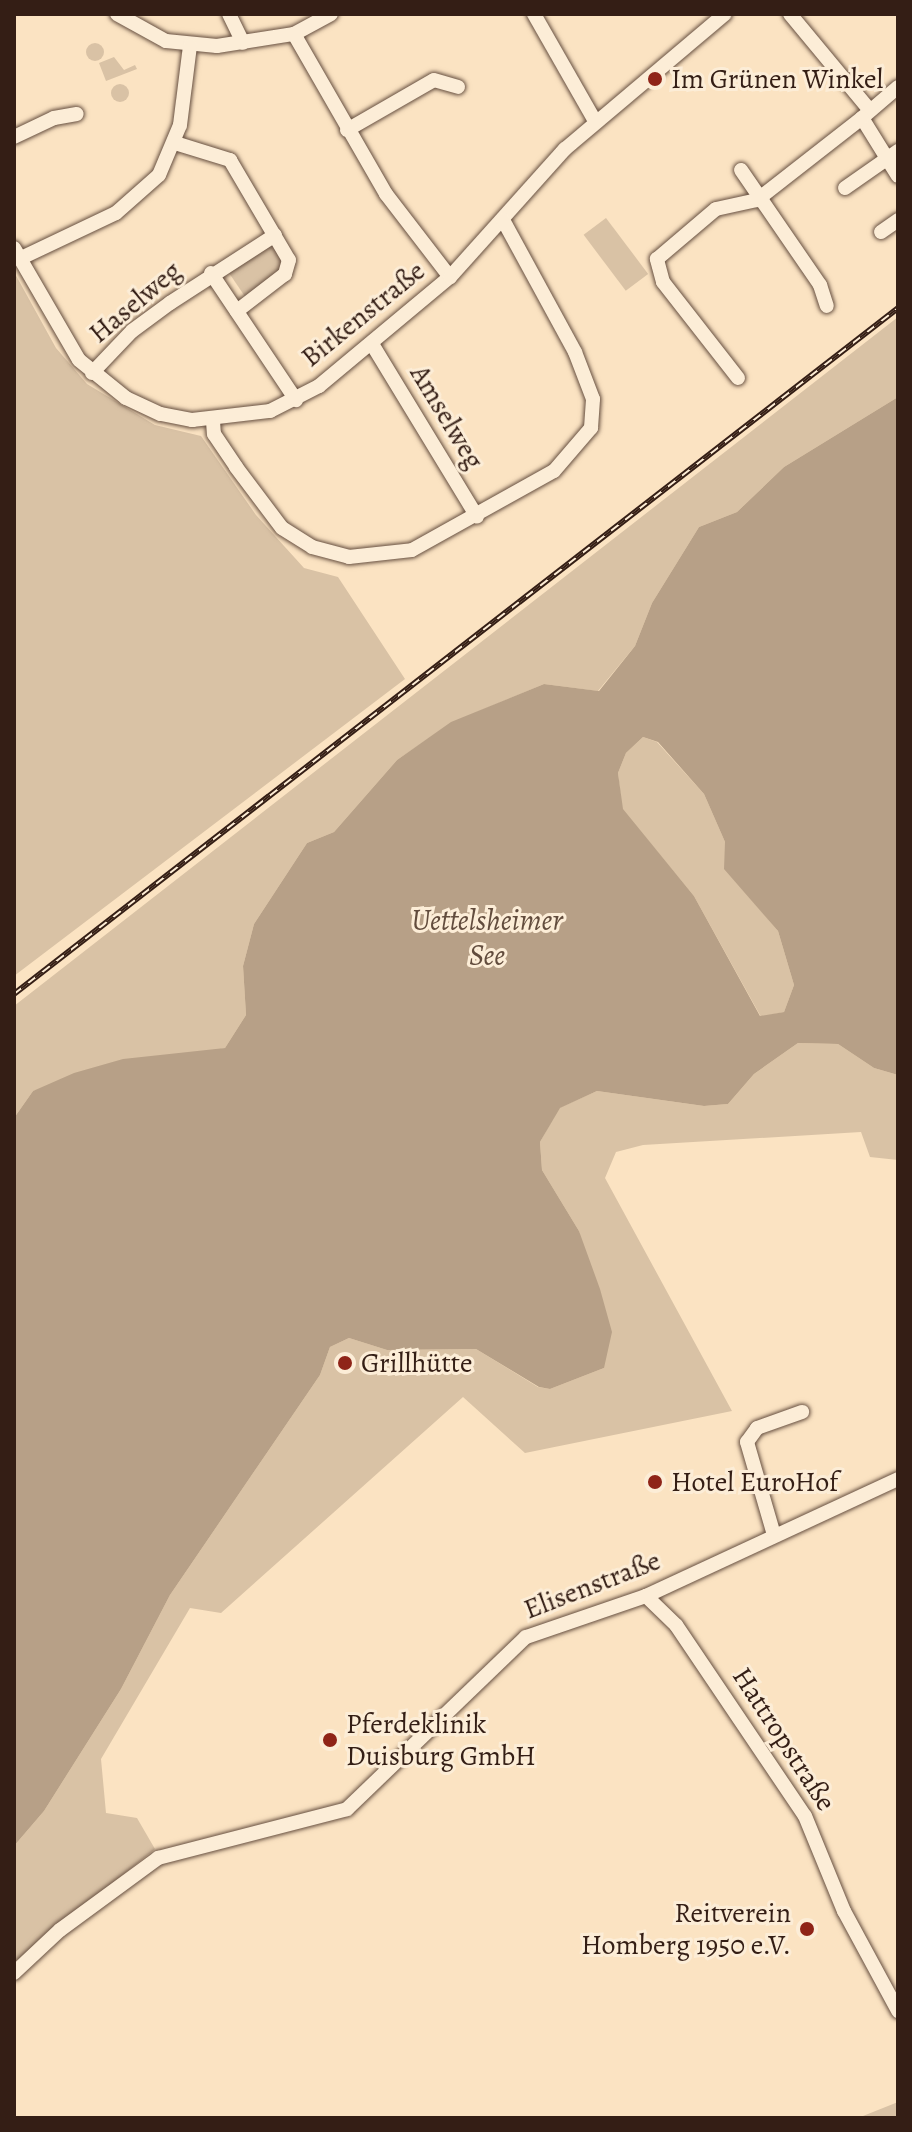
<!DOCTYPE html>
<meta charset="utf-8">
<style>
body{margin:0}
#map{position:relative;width:912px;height:2132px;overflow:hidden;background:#fbe3c2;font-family:Alegreya,serif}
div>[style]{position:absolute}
.green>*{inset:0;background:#d9c2a5;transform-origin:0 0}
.round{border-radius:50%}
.water>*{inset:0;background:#b7a087}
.roads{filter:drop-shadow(0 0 2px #664f40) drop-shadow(0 0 2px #664f40)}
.minor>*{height:14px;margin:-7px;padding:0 7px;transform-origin:7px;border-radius:7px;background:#fcedd7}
.rail>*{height:6px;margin-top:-3px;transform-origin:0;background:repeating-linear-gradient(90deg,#fcedd7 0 9px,#341e15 0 18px);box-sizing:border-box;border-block:2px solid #341e15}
.dots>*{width:22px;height:22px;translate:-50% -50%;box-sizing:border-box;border:4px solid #fcedd7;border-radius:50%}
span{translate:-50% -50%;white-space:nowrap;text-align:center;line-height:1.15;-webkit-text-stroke:6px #fcedd7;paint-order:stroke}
.poi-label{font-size:28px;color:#341e15}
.left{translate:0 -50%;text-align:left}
.right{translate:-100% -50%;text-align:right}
.street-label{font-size:28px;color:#341e15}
.water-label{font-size:30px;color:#624c3d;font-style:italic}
.frame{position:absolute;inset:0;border:16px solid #341e15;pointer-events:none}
</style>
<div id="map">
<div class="green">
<i class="round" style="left:86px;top:43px;width:18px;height:18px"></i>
<i style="clip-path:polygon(114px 57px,124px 70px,135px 65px,137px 69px,106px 81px,99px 63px)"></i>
<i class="round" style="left:111px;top:84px;width:18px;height:18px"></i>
<i style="left:606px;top:218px;width:70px;height:28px;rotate:53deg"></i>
<i style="clip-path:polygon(267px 246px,279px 251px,283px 268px,246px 298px,227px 270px)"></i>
<i style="clip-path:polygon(14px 272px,56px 348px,87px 384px,155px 425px,201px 436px,256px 515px,304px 568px,338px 577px,405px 679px,14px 976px)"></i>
<i style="clip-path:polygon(898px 317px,898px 397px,784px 467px,737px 512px,699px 527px,652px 603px,635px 646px,598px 691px,544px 684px,451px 723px,397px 760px,334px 832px,307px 843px,254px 924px,243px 966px,246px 1015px,225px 1048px,33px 1091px,14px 1118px,14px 1006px)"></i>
<i style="clip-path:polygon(643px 737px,657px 742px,704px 794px,725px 842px,725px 869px,778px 931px,794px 985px,784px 1012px,761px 1017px,694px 896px,622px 809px,618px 773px,626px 753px)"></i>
<i style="clip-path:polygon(798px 1043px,838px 1044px,874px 1068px,898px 1075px,898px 1160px,870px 1157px,861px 1132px,643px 1145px,616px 1152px,605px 1178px,732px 1411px,525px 1453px,463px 1397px,221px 1613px,190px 1608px,101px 1759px,106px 1813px,137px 1818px,155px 1849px,14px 1962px,14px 1846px,44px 1811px,121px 1689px,170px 1595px,320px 1375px,330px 1347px,349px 1338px,387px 1350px,476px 1349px,538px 1387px,550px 1389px,604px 1368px,579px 1231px,542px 1170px,540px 1142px,559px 1108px,597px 1091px,704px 1106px,728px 1104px,754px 1074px)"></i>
<i style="clip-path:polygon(898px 2102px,898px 2118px,858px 2118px)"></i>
</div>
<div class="water">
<i style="clip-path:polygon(evenodd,898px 397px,898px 1075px,874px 1068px,838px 1044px,798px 1043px,754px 1074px,728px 1104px,704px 1106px,597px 1091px,560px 1108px,540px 1142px,542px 1170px,579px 1231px,600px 1289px,612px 1332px,604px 1368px,550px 1389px,539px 1387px,476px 1349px,387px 1350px,349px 1338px,330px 1347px,320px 1375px,170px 1595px,121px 1689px,44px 1811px,14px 1846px,14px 1118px,33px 1091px,74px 1073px,123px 1059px,225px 1048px,246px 1015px,243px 966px,254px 924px,307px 843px,334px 832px,397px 760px,451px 722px,544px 684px,599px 691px,635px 646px,652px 603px,699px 527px,737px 512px,784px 467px,898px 397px,643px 737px,658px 742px,704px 794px,725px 842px,724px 869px,778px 931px,794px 985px,784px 1012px,760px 1016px,694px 896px,623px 809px,618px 773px,626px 753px,643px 737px)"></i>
</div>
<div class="roads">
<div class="minor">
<i style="left:117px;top:14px;width:56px;rotate:28.9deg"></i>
<i style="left:166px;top:41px;width:51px;rotate:5.6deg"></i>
<i style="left:217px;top:46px;width:78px;rotate:-8.9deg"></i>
<i style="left:294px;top:34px;width:42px;rotate:-28.4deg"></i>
<i style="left:229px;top:14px;width:32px;rotate:64deg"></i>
<i style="left:534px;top:14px;width:123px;rotate:60.3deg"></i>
<i style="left:790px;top:14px;width:124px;rotate:50.3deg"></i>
<i style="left:294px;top:34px;width:185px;rotate:60.1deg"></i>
<i style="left:386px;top:194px;width:105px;rotate:52.4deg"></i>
<i style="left:898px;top:87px;width:48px;rotate:139.3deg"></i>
<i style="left:862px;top:118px;width:68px;rotate:58.2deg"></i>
<i style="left:347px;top:130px;width:100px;rotate:-29.9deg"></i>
<i style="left:434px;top:80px;width:25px;rotate:16deg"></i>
<i style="left:14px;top:137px;width:44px;rotate:-25.4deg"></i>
<i style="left:54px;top:118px;width:23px;rotate:-10deg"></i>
<i style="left:175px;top:143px;width:58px;rotate:17.2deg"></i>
<i style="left:230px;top:160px;width:116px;rotate:59.5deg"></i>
<i style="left:289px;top:260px;width:15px;rotate:106deg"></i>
<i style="left:285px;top:274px;width:61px;rotate:142.4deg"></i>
<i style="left:741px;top:170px;width:140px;rotate:55.5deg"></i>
<i style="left:820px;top:285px;width:22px;rotate:72deg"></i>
<i style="left:845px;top:188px;width:65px;rotate:-34.9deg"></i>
<i style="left:881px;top:232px;width:21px;rotate:-35deg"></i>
<i style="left:14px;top:248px;width:129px;rotate:59.9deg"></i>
<i style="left:79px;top:360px;width:60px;rotate:39deg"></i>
<i style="left:126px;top:398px;width:38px;rotate:25deg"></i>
<i style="left:161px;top:414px;width:32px;rotate:11deg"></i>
<i style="left:192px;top:420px;width:79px;rotate:-6.6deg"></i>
<i style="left:270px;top:411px;width:55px;rotate:-27deg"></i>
<i style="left:319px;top:386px;width:170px;rotate:-39.8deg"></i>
<i style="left:450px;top:277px;width:172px;rotate:-48.1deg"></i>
<i style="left:565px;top:149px;width:209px;rotate:-40.2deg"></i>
<i style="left:19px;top:259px;width:107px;rotate:-25.4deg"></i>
<i style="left:116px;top:213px;width:57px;rotate:-41.5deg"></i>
<i style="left:159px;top:175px;width:54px;rotate:-67.2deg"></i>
<i style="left:180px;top:125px;width:80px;rotate:-82.8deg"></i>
<i style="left:211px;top:273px;width:153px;rotate:56.2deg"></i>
<i style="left:372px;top:344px;width:202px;rotate:58.7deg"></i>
<i style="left:92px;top:373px;width:58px;rotate:-46.4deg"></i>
<i style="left:132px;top:331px;width:47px;rotate:-36.4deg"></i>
<i style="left:170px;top:303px;width:125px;rotate:-32.9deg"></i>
<i style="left:738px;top:378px;width:122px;rotate:-128deg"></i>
<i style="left:663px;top:282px;width:24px;rotate:-105deg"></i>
<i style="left:657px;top:259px;width:77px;rotate:-40.3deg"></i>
<i style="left:716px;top:209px;width:42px;rotate:-12.4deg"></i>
<i style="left:757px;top:200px;width:133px;rotate:-38deg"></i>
<i style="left:213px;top:421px;width:13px;rotate:86deg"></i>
<i style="left:214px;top:434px;width:40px;rotate:56deg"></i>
<i style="left:236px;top:467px;width:76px;rotate:53deg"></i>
<i style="left:282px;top:528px;width:36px;rotate:32deg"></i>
<i style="left:312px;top:547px;width:38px;rotate:15deg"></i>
<i style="left:349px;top:557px;width:63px;rotate:-6.3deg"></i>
<i style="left:412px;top:550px;width:162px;rotate:-29.1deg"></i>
<i style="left:554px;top:471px;width:57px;rotate:-49.3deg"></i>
<i style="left:591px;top:428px;width:29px;rotate:-86deg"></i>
<i style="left:593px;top:399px;width:50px;rotate:-111deg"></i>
<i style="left:575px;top:352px;width:150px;rotate:-118.6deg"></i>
<i style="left:774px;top:1535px;width:97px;rotate:-106.2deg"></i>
<i style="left:747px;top:1442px;width:17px;rotate:-54deg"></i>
<i style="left:757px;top:1428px;width:48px;rotate:-19.6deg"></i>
<i style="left:646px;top:1596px;width:42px;rotate:44deg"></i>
<i style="left:676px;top:1625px;width:230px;rotate:56deg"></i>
<i style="left:805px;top:1816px;width:103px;rotate:67.7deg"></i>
<i style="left:844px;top:1911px;width:114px;rotate:61.6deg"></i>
<i style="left:14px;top:1973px;width:63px;rotate:-43.1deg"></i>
<i style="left:60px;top:1930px;width:122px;rotate:-36.3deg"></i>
<i style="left:158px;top:1858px;width:195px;rotate:-14.5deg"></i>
<i style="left:347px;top:1809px;width:248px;rotate:-43.9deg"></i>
<i style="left:526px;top:1637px;width:127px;rotate:-18.9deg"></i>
<i style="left:646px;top:1596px;width:278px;rotate:-24.9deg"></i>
</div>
</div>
<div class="rail">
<i style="left:14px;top:994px;width:1119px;rotate:-37.81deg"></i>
</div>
<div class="dots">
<i style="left:655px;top:79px;background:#8f2418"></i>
<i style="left:345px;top:1363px;background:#8f2418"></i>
<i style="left:655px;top:1482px;background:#8f2418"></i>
<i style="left:330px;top:1740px;background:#8f2418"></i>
<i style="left:807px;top:1929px;background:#8f2418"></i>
</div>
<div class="poi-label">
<span class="left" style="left:671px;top:79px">Im Grünen Winkel</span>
<span class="left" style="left:361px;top:1363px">Grillhütte</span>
<span class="left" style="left:671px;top:1482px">Hotel EuroHof</span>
<span class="left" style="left:346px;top:1740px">Pferdeklinik<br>Duisburg GmbH</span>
<span class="right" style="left:791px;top:1929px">Reitverein<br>Homberg 1950 e.V.</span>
</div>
<div class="street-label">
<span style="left:135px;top:302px;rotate:-40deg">Haselweg</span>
<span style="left:363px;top:314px;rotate:-39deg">Birkenstraße</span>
<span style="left:447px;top:417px;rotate:59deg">Amselweg</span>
<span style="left:592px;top:1585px;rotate:-21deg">Elisenstraße</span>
<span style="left:784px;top:1739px;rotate:57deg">Hattropstraße</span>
</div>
<div class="water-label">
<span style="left:487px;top:937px">Uettelsheimer<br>See</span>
</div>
<div class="frame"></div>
</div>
